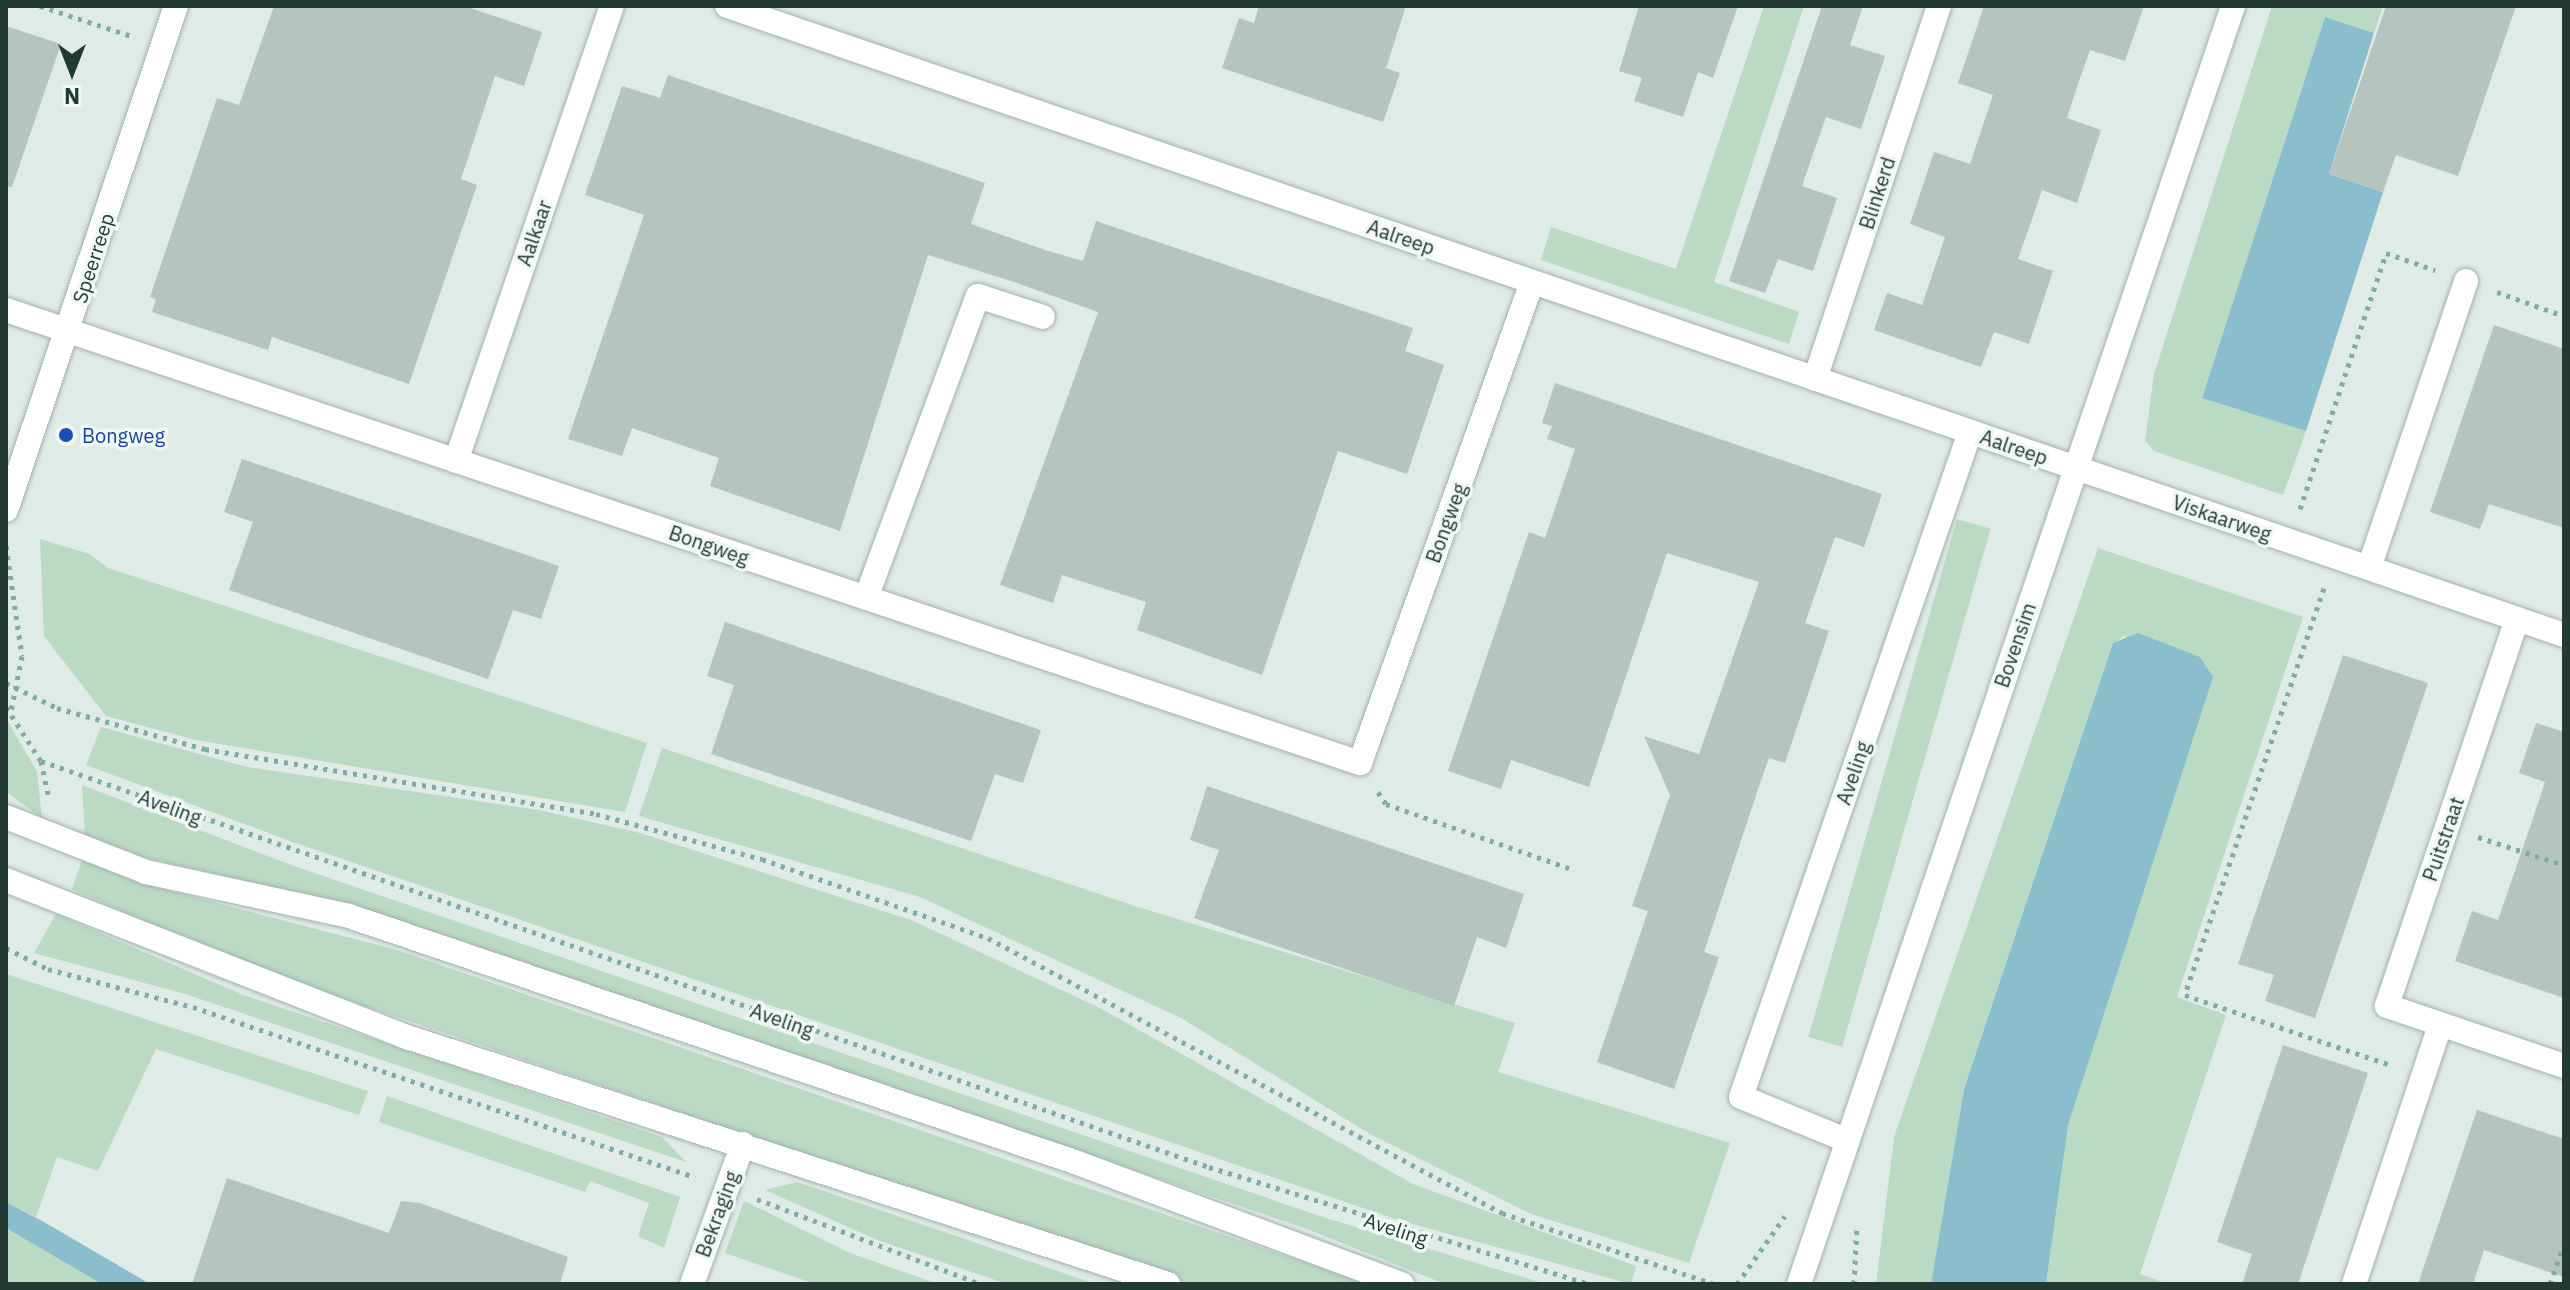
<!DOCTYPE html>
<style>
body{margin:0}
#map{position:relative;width:2570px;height:1290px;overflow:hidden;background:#e0eae6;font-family:"IBM Plex Sans",sans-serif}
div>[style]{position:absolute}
.green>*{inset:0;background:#badac4;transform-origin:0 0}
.water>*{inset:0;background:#8bbecc}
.building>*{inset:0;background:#b5c4bf}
.path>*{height:5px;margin-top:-2.5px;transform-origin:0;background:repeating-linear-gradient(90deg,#82aba1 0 4px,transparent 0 10px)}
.roads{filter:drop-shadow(0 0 2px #a3b1ad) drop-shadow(0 0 2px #a3b1ad)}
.pedestrian>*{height:24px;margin:-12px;padding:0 12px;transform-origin:12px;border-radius:12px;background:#fff}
.minor>*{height:24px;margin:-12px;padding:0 12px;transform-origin:12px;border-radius:12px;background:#fff}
.secondary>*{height:24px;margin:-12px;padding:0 12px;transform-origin:12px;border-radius:12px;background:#fff}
.dots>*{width:22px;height:22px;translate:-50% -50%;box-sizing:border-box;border:4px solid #f0f7f4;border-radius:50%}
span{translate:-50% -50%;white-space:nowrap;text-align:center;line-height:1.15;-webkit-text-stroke:7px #f0f7f4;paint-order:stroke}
.street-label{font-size:20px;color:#223934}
.transit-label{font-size:20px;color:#164399}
.left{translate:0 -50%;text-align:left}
.frame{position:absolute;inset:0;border:8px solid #223934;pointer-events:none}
.north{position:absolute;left:32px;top:32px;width:80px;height:80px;-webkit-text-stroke:6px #f0f7f4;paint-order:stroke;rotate:180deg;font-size:22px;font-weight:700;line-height:32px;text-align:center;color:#223934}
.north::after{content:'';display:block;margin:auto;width:28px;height:36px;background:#223934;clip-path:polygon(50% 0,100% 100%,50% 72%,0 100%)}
</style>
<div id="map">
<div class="green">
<i style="clip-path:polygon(1764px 6px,1804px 6px,1714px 282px,1799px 312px,1789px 344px,1541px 260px,1551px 227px,1676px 269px)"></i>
<i style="clip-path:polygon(2272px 6px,2383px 6px,2374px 33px,2325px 17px,2202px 398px,2306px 431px,2283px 495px,2154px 451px,2145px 441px,2154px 374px)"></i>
<i style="left:1957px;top:519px;width:35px;height:539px;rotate:16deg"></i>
<i style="clip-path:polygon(40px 539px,90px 554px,108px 568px,647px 743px,625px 812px,196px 740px,106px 716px,44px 636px)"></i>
<i style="clip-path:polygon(2098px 548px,2303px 617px,2177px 997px,2226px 1015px,2140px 1274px,2168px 1284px,2046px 1284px,2126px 635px,2113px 644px,1964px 1089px,1931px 1284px,1876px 1284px,1894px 1137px)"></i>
<i style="clip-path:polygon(6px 718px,37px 772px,42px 818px,6px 792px)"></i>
<i style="clip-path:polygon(101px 727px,247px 767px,539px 810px,640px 833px,911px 920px,1100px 1008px,1413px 1184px,1636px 1266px,1631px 1284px,1398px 1220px,290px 841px,86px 765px)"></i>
<i style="clip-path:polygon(662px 748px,1138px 907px,1515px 1023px,1498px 1072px,1730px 1143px,1689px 1263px,1531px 1214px,1370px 1134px,1181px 1018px,920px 897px,639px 816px)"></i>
<i style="clip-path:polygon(82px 785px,291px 865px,1326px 1218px,1546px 1284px,1445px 1284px,1307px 1229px,371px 911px,143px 857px,85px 835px)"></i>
<i style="clip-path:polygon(82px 860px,144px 884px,397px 950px,1367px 1284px,1190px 1284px,240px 964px,72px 889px)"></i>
<i style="clip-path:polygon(56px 914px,241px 994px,662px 1137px,686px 1162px,185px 994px,34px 953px)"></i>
<i style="clip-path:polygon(6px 974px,368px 1091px,359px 1115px,156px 1049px,98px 1171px,57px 1157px,36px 1217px,6px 1202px)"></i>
<i style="clip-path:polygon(387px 1096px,680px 1197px,664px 1248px,638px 1236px,649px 1203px,590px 1181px,585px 1192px,379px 1122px)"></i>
<i style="clip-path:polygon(797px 1182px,962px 1238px,1095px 1284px,1007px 1284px,880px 1241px,765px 1190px)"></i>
<i style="clip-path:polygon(744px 1201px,850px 1253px,938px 1284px,815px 1284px,725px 1253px)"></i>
<i style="clip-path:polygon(6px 1228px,93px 1274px,102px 1284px,6px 1284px)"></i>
</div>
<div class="water">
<i style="clip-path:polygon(2325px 17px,2374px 33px,2329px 174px,2383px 192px,2306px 431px,2202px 398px)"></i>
<i style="clip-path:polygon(2138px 633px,2200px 657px,2213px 677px,2068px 1125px,2046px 1284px,1931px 1284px,1964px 1089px,2113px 643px)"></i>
<i style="clip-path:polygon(6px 1202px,44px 1222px,150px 1284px,102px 1284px,6px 1228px)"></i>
</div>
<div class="building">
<i style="clip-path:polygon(274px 6px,464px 6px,542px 32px,524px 86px,495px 76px,461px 179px,477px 185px,409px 384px,272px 337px,268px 350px,152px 312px,156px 299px,150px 297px,217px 98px,239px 105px)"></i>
<i style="clip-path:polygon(1259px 6px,1406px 6px,1386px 68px,1400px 73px,1383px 122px,1222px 68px,1239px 18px,1254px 23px)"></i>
<i style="clip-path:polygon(1639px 6px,1738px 6px,1713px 78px,1698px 72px,1683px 117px,1634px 101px,1642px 78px,1619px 71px)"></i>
<i style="clip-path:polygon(1822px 6px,1863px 6px,1850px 45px,1885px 56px,1861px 129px,1826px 117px,1814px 151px,1802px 186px,1837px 198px,1813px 271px,1778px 259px,1765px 293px,1729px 281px)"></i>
<i style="clip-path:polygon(1984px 6px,2144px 6px,2125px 61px,2090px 50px,2078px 84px,2067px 118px,2101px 130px,2077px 203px,2042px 190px,2030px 225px,2018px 259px,2053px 271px,2029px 344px,1994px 332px,1981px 367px,1874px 330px,1887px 293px,1922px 305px,1945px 237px,1910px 224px,1934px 152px,1970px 164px,1993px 95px,1958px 83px)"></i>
<i style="clip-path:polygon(2386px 6px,2516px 6px,2458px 176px,2396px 155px,2383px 192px,2329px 174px)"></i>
<i style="clip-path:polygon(6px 26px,61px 44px,12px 187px,6px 186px)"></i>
<i style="clip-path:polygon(668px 75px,985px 183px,971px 224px,1045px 250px,1083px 261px,1096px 221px,1413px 328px,1405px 351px,1444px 365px,1407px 474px,1338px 451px,1262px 675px,1137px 630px,1146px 602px,1062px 575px,1053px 603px,1000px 585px,1098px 312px,1014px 282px,928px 255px,840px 531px,710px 486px,719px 458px,632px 428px,622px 456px,568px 439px,644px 215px,585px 195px,622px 86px,660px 98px)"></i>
<i style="clip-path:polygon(2494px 325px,2564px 349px,2564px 528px,2489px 504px,2480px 529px,2430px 512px)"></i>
<i style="clip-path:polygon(1555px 383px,1882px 494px,1864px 547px,1835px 537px,1805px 623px,1829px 631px,1785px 763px,1769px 758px,1758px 789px,1704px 952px,1719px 957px,1674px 1089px,1597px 1062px,1648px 911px,1632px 906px,1670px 795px,1644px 736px,1699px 754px,1759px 582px,1667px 553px,1589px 787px,1511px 760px,1501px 789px,1448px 771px,1529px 532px,1545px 538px,1575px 449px,1547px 439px,1552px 426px,1542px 423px)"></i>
<i style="clip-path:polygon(242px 459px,559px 566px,541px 619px,513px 610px,488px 679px,229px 590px,253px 522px,224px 512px)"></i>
<i style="clip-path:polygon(725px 622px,1041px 730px,1023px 783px,995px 774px,971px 841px,711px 754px,734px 685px,707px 676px)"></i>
<i style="clip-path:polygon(2343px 655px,2428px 683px,2315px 1018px,2265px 1001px,2274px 975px,2238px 964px)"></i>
<i style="clip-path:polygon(2536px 723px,2564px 732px,2564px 998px,2455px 961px,2472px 911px,2498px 920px,2527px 836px,2545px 782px,2519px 773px)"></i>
<i style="clip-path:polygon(1207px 786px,1524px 894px,1506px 948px,1477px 937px,1454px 1006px,1194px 918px,1219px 850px,1190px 840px)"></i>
<i style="clip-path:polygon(2283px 1045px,2368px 1073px,2298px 1284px,2242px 1284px,2252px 1254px,2217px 1242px)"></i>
<i style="clip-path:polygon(2477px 1110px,2564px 1139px,2564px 1277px,2484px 1250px,2473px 1284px,2418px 1284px)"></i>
<i style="clip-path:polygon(227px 1178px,389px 1233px,401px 1201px,420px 1203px,568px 1257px,560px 1284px,192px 1284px)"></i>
</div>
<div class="path">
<i style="left:40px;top:6px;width:96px;rotate:18.2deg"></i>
<i style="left:2497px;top:292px;width:71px;rotate:19.7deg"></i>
<i style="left:2300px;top:509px;width:270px;rotate:-71.4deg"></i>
<i style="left:2386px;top:253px;width:52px;rotate:19.1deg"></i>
<i style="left:6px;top:546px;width:111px;rotate:81.7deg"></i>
<i style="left:22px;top:656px;width:56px;rotate:101.3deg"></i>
<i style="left:2324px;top:588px;width:430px;rotate:108.9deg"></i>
<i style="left:2185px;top:995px;width:220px;rotate:18.8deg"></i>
<i style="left:6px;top:683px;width:57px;rotate:26.1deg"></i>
<i style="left:57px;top:708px;width:154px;rotate:15.5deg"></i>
<i style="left:205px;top:749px;width:396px;rotate:9.4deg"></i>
<i style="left:596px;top:814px;width:172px;rotate:15.2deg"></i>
<i style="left:762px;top:859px;width:239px;rotate:19.3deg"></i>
<i style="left:988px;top:938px;width:583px;rotate:28.15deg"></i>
<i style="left:1502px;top:1213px;width:224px;rotate:18.5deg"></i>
<i style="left:6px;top:707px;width:64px;rotate:57.1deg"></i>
<i style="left:41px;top:761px;width:40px;rotate:78deg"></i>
<i style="left:41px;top:761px;width:1237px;rotate:19.17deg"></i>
<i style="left:1209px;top:1167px;width:399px;rotate:17.1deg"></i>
<i style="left:1378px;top:792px;width:14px;rotate:56deg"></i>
<i style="left:1386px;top:804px;width:199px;rotate:19.3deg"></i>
<i style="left:2478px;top:837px;width:90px;rotate:18deg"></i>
<i style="left:6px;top:948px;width:47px;rotate:26.6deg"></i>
<i style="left:48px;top:969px;width:150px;rotate:14.7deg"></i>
<i style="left:193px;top:1007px;width:530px;rotate:18.71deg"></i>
<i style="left:757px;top:1199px;width:240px;rotate:20.8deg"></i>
<i style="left:1737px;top:1284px;width:83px;rotate:-54.8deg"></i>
<i style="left:1854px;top:1284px;width:59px;rotate:-87.1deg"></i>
<i style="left:2550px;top:1284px;width:42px;rotate:-70.7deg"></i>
</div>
<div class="roads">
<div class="pedestrian">
<i style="left:2369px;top:568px;width:303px;rotate:-71.3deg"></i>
<i style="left:2354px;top:1284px;width:273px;rotate:-71.6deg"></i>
</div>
<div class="minor">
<i style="left:727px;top:6px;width:1942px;rotate:18.9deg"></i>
<i style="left:6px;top:310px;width:1428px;rotate:18.5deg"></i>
<i style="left:1360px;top:763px;width:511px;rotate:-70.32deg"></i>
<i style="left:1815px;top:379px;width:393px;rotate:-71.6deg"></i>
<i style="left:456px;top:461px;width:481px;rotate:-71.1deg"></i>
<i style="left:6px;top:510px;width:532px;rotate:-71.36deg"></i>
<i style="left:866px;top:598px;width:322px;rotate:-69.7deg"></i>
<i style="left:978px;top:296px;width:68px;rotate:17.9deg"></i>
<i style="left:2517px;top:619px;width:408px;rotate:108.6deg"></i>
<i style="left:2387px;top:1006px;width:187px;rotate:18.7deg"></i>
<i style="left:1846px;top:1140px;width:113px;rotate:-157.7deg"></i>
<i style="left:1741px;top:1097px;width:703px;rotate:-71deg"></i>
<i style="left:692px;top:1284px;width:149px;rotate:-70deg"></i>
<i style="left:1799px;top:1284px;width:1350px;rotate:-71.24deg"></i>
</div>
<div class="secondary">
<i style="left:6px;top:817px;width:150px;rotate:21.4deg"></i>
<i style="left:146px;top:872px;width:208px;rotate:12.2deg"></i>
<i style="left:349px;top:916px;width:767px;rotate:18.72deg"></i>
<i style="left:1075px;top:1162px;width:349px;rotate:20.5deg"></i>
<i style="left:6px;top:880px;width:434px;rotate:21.4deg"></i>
<i style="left:410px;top:1038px;width:797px;rotate:17.98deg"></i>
</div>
</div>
<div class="dots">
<i style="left:66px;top:435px;background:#1a4fb4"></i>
</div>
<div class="street-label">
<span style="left:1877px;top:193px;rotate:-72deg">Blinkerd</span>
<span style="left:534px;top:233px;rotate:-71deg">Aalkaar</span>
<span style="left:1401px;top:237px;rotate:19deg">Aalreep</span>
<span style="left:93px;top:258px;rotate:-72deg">Speerreep</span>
<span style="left:2014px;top:447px;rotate:19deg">Aalreep</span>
<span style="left:2222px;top:518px;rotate:19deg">Viskaarweg</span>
<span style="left:1446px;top:523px;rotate:-70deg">Bongweg</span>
<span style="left:709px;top:545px;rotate:19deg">Bongweg</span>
<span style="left:2015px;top:645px;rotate:-71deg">Bovensim</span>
<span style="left:1853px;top:773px;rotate:-71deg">Aveling</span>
<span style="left:170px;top:807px;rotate:20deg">Aveling</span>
<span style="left:2443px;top:839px;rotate:-71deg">Puitstraat</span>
<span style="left:782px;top:1020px;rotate:19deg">Aveling</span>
<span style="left:717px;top:1214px;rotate:-70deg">Bekraging</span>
<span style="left:1396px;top:1229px;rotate:18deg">Aveling</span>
</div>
<div class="transit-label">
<span class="left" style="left:82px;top:435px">Bongweg</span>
</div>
<div class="frame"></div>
<div class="north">N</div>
</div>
